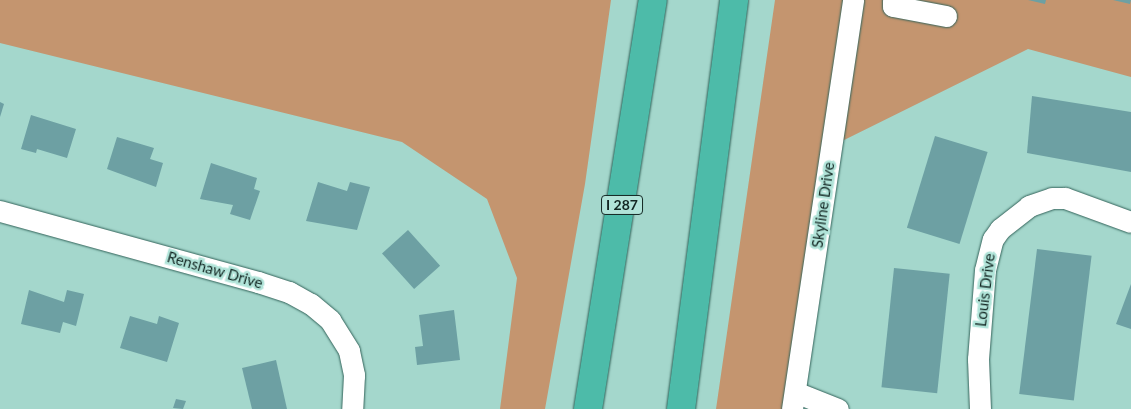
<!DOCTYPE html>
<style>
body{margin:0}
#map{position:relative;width:1131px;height:409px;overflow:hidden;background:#a4d7cc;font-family:Lato,sans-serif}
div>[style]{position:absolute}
.green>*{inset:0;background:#c4956f}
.building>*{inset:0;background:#6da0a3;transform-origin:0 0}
.roads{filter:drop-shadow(0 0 1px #33635a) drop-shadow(0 0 1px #33635a)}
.minor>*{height:21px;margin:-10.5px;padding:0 10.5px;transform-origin:10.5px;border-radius:10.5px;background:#fff}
.highway>*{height:28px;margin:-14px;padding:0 14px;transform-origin:14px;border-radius:14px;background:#4dbba9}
span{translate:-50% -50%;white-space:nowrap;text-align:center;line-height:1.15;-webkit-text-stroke:5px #b1e4d9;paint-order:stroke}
.shield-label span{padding:1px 4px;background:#b1e4d9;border:1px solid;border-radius:4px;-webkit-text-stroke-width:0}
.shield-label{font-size:14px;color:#132723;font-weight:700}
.street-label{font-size:15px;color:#132723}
</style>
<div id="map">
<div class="green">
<i style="clip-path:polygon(0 0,611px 0,585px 184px,545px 409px,500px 409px,517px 278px,487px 199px,402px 142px,0 43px)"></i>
<i style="clip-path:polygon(775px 0,1131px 0,1131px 77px,1028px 49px,832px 146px,792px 409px,716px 409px)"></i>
</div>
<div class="building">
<i style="clip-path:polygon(1028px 0,1046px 0,1045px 4px)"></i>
<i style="clip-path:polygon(1113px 0,1131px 0,1130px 4px)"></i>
<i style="clip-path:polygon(1032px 96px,1131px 112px,1131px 172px,1027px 153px)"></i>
<i style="clip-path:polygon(0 102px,4px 104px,0 117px)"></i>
<i style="clip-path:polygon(31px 115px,76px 129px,67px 158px,37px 149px,36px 153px,21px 149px)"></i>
<i style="left:935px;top:136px;width:55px;height:96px;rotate:17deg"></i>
<i style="clip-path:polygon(117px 137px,154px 148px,150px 159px,163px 163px,156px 187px,107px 169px)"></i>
<i style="clip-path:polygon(211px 163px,257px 178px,254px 189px,260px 191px,250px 220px,230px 214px,233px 205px,200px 199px)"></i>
<i style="clip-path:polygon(318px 182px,347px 191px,350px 182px,370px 187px,357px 230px,306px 221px)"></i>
<i style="left:408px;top:230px;width:48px;height:35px;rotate:48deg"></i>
<i style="left:1037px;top:249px;width:55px;height:146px;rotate:7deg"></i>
<i style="left:894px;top:268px;width:56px;height:120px;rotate:6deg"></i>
<i style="clip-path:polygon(1131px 284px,1131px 329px,1116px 324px)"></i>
<i style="clip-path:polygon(29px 290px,64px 302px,67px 290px,84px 294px,76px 326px,63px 322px,60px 333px,21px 324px)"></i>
<i style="clip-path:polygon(454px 310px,460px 360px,417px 365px,415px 347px,423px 346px,419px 315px)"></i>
<i style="clip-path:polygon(130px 316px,157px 324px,159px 316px,179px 323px,167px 362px,120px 348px)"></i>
<i style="clip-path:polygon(276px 360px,287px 409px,252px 409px,242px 368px)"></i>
<i style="clip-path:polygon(176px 399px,186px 401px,183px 409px,173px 408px)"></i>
</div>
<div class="roads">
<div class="minor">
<i style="left:893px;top:0;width:6px;rotate:90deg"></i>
<i style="left:893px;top:6px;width:54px;rotate:10.7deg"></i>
<i style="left:0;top:211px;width:268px;rotate:15.4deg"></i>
<i style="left:258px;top:282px;width:33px;rotate:18deg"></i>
<i style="left:289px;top:292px;width:25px;rotate:29deg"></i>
<i style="left:311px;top:304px;width:25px;rotate:40deg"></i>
<i style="left:330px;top:320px;width:36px;rotate:58deg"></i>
<i style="left:349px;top:351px;width:25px;rotate:78deg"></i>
<i style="left:354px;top:375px;width:34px;rotate:93deg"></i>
<i style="left:795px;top:392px;width:46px;rotate:21.6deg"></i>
<i style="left:792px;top:409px;width:414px;rotate:-81.5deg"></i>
<i style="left:980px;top:409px;width:50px;rotate:-92.3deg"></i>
<i style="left:978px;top:359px;width:89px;rotate:-85.5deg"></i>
<i style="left:985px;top:270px;width:32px;rotate:-76deg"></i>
<i style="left:993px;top:239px;width:12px;rotate:-55deg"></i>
<i style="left:1000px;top:229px;width:37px;rotate:-38deg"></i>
<i style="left:1029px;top:206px;width:24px;rotate:-19deg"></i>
<i style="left:1052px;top:198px;width:13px"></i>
<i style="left:1065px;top:198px;width:70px;rotate:20deg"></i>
</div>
<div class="highway">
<i style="left:588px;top:409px;width:414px;rotate:-81deg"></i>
<i style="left:681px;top:409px;width:412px;rotate:-82.6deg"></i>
</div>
</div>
<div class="shield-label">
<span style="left:622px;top:205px">I 287</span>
</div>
<div class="street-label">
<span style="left:823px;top:205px;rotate:-82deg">Skyline Drive</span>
<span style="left:215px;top:270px;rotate:16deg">Renshaw Drive</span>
<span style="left:985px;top:290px;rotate:-83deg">Louis Drive</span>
</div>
</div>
